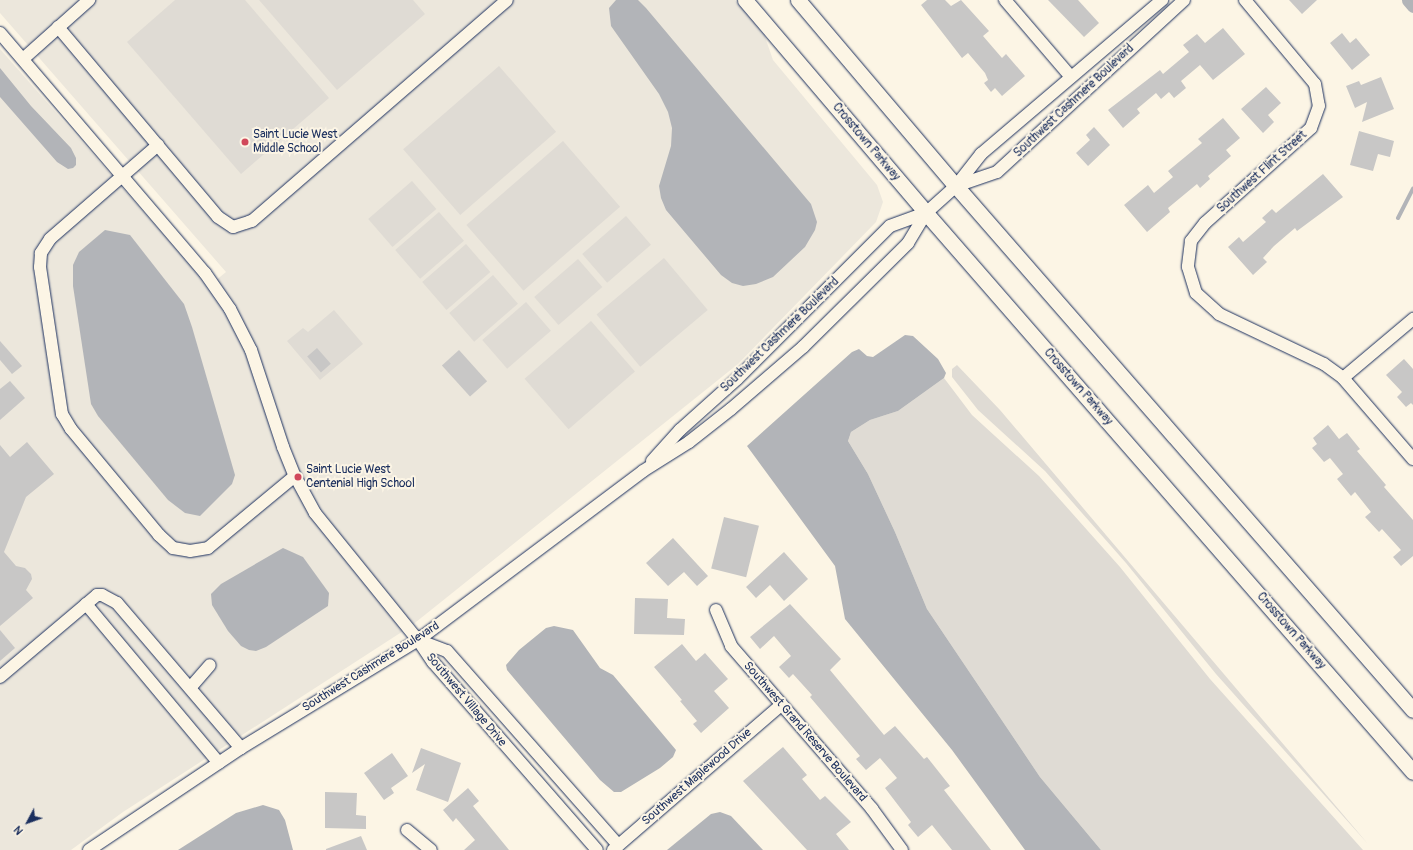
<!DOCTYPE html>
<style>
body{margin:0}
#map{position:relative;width:1413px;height:850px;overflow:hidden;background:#fcf5e5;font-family:Pangolin,sans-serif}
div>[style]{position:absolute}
.built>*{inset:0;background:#ece7dc}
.green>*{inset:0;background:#dfdbd4;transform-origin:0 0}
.water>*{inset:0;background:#b2b4b8}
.stream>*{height:4px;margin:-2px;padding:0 2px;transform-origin:2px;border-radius:2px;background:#b2b4b8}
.canal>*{height:13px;margin:-6.5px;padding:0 6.5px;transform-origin:6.5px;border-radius:6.5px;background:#b2b4b8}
.building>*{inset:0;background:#c8c7c6;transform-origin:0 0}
.roads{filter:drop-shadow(0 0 1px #1b2f5e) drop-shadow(0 0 1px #1b2f5e)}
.minor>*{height:12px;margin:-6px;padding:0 6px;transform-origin:6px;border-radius:6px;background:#fcf5e5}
.major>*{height:15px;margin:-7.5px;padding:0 7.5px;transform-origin:7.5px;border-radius:7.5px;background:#fcf5e5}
.dots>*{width:11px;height:11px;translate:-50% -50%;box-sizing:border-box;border:2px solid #fcf5e5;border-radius:50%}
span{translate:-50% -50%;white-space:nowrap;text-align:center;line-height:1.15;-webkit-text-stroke:4px #fcf5e5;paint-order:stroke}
.street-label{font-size:12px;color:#1b2f5e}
.poi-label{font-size:12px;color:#1b2f5e}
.left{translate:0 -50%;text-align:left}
.north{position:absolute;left:8px;top:802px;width:40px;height:40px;-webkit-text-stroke:3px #fcf5e5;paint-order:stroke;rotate:229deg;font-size:11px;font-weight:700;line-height:16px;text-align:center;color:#1b2f5e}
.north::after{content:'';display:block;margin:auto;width:14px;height:18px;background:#1b2f5e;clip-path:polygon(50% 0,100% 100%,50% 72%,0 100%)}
</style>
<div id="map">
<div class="built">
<i style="clip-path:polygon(0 0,735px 0,764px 34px,773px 60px,877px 185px,883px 202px,876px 222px,738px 364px,411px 626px,123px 812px,71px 850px,0 850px,0 49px,209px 286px,226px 272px,0 13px)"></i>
</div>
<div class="green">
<i style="clip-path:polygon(175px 0,245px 0,329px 98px,241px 174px,127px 42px)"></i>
<i style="clip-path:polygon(259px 0,413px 0,425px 14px,337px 90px)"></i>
<i style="left:499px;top:66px;width:87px;height:127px;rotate:49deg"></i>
<i style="left:563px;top:141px;width:87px;height:128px;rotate:49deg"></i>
<i style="left:412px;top:181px;width:37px;height:58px;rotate:49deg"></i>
<i style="left:439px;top:212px;width:38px;height:58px;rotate:49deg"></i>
<i style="left:626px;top:216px;width:38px;height:58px;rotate:49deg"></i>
<i style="left:466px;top:244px;width:37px;height:58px;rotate:49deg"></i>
<i style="left:664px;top:258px;width:68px;height:88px;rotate:50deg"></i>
<i style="left:578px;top:259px;width:37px;height:58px;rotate:49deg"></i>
<i style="left:493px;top:275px;width:38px;height:58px;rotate:49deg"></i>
<i style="left:526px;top:302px;width:38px;height:58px;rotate:49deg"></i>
<i style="clip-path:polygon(334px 310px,363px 344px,320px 380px,287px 341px,303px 328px,308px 332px)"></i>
<i style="left:591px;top:321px;width:67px;height:88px;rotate:49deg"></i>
<i style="clip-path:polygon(957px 365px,1000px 410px,1368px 844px,1216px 674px,1126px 563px,1045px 471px,978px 410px,952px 377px,952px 369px)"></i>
<i style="clip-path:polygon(944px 378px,972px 415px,1039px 476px,1120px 567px,1210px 679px,1363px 850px,1101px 850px,1040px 777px,927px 609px,895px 532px,868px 474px,848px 441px,851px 432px,870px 420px,898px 411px)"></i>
</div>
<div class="water">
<i style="clip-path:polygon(616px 0,638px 0,646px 8px,811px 204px,817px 222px,815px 230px,805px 247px,773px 277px,756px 284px,743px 286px,732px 283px,721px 275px,666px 210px,661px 198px,659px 186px,671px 146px,672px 128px,668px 112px,659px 94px,611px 26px,609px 8px)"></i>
<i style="clip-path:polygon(0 68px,31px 106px,71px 148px,76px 158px,76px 165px,73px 168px,68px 169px,57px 162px,0 97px)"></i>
<i style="clip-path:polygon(105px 230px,130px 235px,184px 304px,192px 327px,235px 475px,232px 484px,200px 516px,185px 513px,168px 500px,98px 416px,91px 404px,73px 286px,73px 265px,79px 252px)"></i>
<i style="clip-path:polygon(905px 335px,913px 336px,938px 359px,946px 373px,944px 378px,898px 411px,870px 420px,851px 432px,848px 441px,868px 474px,895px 532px,927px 609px,1040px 777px,1101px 850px,1025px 850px,952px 750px,845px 619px,835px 566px,747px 446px,852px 352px,859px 349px,867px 356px,873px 357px)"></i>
<i style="clip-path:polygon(283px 548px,303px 557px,329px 593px,328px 606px,266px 647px,256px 651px,249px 650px,241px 646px,228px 631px,212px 605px,211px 594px,221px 584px)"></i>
<i style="clip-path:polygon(554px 626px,573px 630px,600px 668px,613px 675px,676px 750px,673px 757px,660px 768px,621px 792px,614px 792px,600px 780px,507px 670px,506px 665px,519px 650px,546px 628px)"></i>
<i style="clip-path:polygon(263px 805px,279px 810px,285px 820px,293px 850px,178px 850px,236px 813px)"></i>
<i style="clip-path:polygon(720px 812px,731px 816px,763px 850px,667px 850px,711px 814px)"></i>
</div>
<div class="stream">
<i style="left:1398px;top:218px;width:33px;rotate:-63deg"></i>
</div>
<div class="canal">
<i style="left:1408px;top:0;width:8px;rotate:50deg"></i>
</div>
<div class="building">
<i style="clip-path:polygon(927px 0,945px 0,951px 6px,961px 0,989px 31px,983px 36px,1002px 58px,1006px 54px,1025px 76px,1002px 96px,995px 88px,991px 92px,984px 83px,988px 80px,985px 73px,968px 53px,962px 58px,921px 5px)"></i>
<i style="clip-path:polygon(1048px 0,1078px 0,1099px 23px,1084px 37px)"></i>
<i style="clip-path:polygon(1289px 0,1317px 0,1302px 14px)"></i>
<i style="clip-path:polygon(1223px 28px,1245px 54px,1213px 80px,1200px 65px,1181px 81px,1186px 88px,1174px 98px,1169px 92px,1161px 99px,1156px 93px,1137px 109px,1140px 113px,1123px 128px,1108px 110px,1160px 70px,1163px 74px,1189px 52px,1183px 45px,1197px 34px,1205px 43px)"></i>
<i style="clip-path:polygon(1342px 33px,1350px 43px,1356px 38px,1370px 55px,1352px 70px,1330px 43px)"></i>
<i style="clip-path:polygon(1381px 77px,1394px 109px,1362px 122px,1367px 102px,1355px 108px,1346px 86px,1359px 81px,1361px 85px)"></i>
<i style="clip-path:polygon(1266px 87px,1281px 103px,1268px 115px,1274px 122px,1263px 133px,1241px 109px)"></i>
<i style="clip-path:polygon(1223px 118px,1240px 138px,1226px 150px,1231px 156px,1208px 176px,1210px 179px,1200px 188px,1197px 184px,1168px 208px,1170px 212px,1147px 232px,1124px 205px,1148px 185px,1154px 193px,1173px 177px,1168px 171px,1202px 143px,1198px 139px)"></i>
<i style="clip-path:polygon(1094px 127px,1110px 145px,1088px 166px,1076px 153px,1090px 140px,1086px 135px)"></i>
<i style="clip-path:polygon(1359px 131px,1394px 141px,1390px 157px,1378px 154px,1373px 171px,1350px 165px)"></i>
<i style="clip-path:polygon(1323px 174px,1343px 197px,1297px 231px,1295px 228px,1274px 246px,1263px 258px,1267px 262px,1253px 275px,1228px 247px,1239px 237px,1243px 242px,1266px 222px,1262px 218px,1272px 209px,1276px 213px)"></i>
<i style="clip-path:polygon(0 341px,22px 366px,12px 374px,0 360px)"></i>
<i style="left:317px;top:348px;width:21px;height:13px;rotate:49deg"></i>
<i style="left:459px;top:350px;width:42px;height:23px;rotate:48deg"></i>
<i style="clip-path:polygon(1404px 359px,1413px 369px,1413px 405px,1411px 403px,1406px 407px,1397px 397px,1402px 392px,1386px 375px)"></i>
<i style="clip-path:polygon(10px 381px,25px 398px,0 420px,0 389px)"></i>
<i style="clip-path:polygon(1328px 425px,1339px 439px,1347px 433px,1360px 449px,1357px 451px,1386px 485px,1384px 487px,1413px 520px,1413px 556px,1401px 566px,1393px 557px,1401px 550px,1382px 529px,1379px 532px,1365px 517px,1371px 512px,1355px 492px,1351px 496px,1337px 479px,1343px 474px,1330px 458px,1324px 462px,1312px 448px,1317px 444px,1313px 438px)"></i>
<i style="clip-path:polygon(27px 442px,54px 474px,26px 497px,4px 552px,16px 566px,25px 568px,31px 574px,32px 579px,26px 590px,33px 598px,0 626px,0 445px,10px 457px)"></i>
<i style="left:724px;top:517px;width:36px;height:53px;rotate:14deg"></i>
<i style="clip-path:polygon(673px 538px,708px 576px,697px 586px,684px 572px,668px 586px,646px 563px)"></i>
<i style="clip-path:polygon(784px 552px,808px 579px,784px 601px,770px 585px,756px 598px,746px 587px)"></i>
<i style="clip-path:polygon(635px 598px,668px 599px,667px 618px,685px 619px,684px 635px,634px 634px)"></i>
<i style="clip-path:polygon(790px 604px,841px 659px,830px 670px,884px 735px,895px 726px,924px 759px,927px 757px,950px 786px,944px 790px,991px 850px,952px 850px,932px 825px,918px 837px,908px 825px,911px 822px,885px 788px,897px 778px,880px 758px,866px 770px,856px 759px,860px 756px,810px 697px,812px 695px,793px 674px,789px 678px,779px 667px,791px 656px,774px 636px,760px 649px,750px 637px)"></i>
<i style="clip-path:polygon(0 630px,15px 648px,0 661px)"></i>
<i style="clip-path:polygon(682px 644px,696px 661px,705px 653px,728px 679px,714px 691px,729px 708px,701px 733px,693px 724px,697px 721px,680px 701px,682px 700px,654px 667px)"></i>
<i style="clip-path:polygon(783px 747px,807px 775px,802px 779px,820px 800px,825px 796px,851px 822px,836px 834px,849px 850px,807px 850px,743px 781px)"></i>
<i style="clip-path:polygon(421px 748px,461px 763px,448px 802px,416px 790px,425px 764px,412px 773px)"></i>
<i style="clip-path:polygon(392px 753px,408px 776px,391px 788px,394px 793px,384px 800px,364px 773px)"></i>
<i style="clip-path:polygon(468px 788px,479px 801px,473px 806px,509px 850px,464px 850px,475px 840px,456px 818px,453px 822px,443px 810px)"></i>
<i style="clip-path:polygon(325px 792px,357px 793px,356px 815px,366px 816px,366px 829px,325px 828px)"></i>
<i style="clip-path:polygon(361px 836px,367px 850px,326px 850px,326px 849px)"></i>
</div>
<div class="roads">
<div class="minor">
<i style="left:1005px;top:0;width:101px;rotate:49.4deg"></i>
<i style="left:1245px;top:0;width:109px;rotate:50.2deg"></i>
<i style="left:1315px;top:84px;width:22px;rotate:80deg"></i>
<i style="left:1319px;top:106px;width:23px;rotate:110deg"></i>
<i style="left:1311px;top:128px;width:142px;rotate:138.1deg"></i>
<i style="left:1205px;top:223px;width:23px;rotate:128deg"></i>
<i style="left:1191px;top:241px;width:26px;rotate:97deg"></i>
<i style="left:1188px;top:267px;width:27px;rotate:73deg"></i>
<i style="left:1196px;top:293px;width:31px;rotate:42deg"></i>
<i style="left:1219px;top:314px;width:116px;rotate:25.5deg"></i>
<i style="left:1324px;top:364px;width:24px;rotate:36deg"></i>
<i style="left:1343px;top:378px;width:107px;rotate:49.2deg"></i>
<i style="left:58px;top:27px;width:248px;rotate:49.9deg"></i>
<i style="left:218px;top:217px;width:18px;rotate:34deg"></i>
<i style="left:233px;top:227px;width:20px;rotate:-18deg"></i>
<i style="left:252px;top:221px;width:337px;rotate:-40.9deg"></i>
<i style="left:0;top:33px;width:316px;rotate:49.5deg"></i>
<i style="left:205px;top:273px;width:44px;rotate:55.2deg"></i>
<i style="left:230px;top:309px;width:46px;rotate:62.9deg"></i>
<i style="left:251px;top:350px;width:102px;rotate:71.7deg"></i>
<i style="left:283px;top:447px;width:31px;rotate:68deg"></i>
<i style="left:295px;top:476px;width:42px;rotate:61.6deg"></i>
<i style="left:315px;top:513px;width:164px;rotate:51deg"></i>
<i style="left:418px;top:640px;width:27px;rotate:56deg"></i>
<i style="left:433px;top:662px;width:249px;rotate:48.9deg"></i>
<i style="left:23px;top:59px;width:89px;rotate:-41.8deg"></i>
<i style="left:158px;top:145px;width:143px;rotate:139deg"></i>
<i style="left:50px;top:239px;width:17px;rotate:123deg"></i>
<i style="left:41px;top:253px;width:14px;rotate:94deg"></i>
<i style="left:40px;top:267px;width:149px;rotate:81.5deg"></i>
<i style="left:62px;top:414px;width:17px;rotate:59deg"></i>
<i style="left:71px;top:429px;width:138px;rotate:50.3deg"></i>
<i style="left:159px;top:535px;width:19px;rotate:43deg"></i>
<i style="left:173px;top:548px;width:17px;rotate:10deg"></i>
<i style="left:190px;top:551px;width:18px;rotate:-9deg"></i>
<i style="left:208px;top:548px;width:113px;rotate:-39.6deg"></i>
<i style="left:956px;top:186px;width:43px;rotate:-18.9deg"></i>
<i style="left:997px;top:172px;width:254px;rotate:-42.6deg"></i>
<i style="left:1343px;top:378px;width:92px;rotate:-40.1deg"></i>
<i style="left:652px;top:461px;width:42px;rotate:-47.9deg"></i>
<i style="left:680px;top:430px;width:76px;rotate:-41.8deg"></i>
<i style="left:737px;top:379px;width:216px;rotate:-45deg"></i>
<i style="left:890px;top:226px;width:38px;rotate:-20deg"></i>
<i style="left:86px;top:604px;width:207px;rotate:50.1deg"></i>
<i style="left:716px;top:610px;width:39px;rotate:67deg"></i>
<i style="left:731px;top:646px;width:216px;rotate:49.1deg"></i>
<i style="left:872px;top:809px;width:51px;rotate:53.8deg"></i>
<i style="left:418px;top:640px;width:31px;rotate:21deg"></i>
<i style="left:447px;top:651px;width:259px;rotate:48.6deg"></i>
<i style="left:0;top:677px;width:127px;rotate:-40.2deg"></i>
<i style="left:97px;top:595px;width:5px"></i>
<i style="left:102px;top:595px;width:17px;rotate:28deg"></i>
<i style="left:117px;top:603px;width:191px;rotate:49.5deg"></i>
<i style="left:190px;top:688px;width:30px;rotate:-49deg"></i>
<i style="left:407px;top:830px;width:31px;rotate:40deg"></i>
<i style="left:89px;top:850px;width:183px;rotate:-33.9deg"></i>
<i style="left:241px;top:748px;width:207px;rotate:-31.4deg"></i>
<i style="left:418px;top:640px;width:281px;rotate:-36.9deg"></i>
<i style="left:643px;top:471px;width:54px;rotate:-32.2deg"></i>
<i style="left:689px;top:442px;width:53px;rotate:-38.2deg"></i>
<i style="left:731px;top:409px;width:95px;rotate:-40.7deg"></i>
<i style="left:803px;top:347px;width:148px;rotate:-44.7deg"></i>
<i style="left:908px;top:243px;width:35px;rotate:-59deg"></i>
<i style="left:926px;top:213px;width:40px;rotate:-42deg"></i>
<i style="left:956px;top:186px;width:41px;rotate:-52deg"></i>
<i style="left:981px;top:154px;width:238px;rotate:-40.4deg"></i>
<i style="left:613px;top:850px;width:222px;rotate:-40.8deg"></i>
</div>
<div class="major">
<i style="left:745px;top:0;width:280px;rotate:49.6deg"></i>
<i style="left:926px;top:213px;width:741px;rotate:48.94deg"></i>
<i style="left:798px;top:0;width:244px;rotate:49.7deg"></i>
<i style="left:956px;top:186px;width:695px;rotate:48.91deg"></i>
</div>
</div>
<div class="dots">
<i style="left:245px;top:142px;background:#d1495b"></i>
<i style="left:298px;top:477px;background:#d1495b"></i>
</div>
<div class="street-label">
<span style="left:1074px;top:101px;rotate:-43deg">Southwest Cashmere Boulevard</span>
<span style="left:866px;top:142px;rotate:50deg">Crosstown Parkway</span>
<span style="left:1262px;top:172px;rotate:-42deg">Southwest Flint Street</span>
<span style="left:780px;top:335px;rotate:-44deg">Southwest Cashmere Boulevard</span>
<span style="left:1078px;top:387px;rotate:49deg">Crosstown Parkway</span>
<span style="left:1291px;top:631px;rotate:49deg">Crosstown Parkway</span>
<span style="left:371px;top:667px;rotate:-32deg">Southwest Cashmere Boulevard</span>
<span style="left:466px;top:700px;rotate:50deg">Southwest Village Drive</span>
<span style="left:805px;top:732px;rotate:49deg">Southwest Grand Reserve Boulevard</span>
<span style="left:697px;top:777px;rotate:-41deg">Southwest Maplewood Drive</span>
</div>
<div class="poi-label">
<span class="left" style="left:253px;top:142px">Saint Lucie West<br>Middle School</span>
<span class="left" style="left:306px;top:477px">Saint Lucie West<br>Centenial High School</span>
</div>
<div class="north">N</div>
</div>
